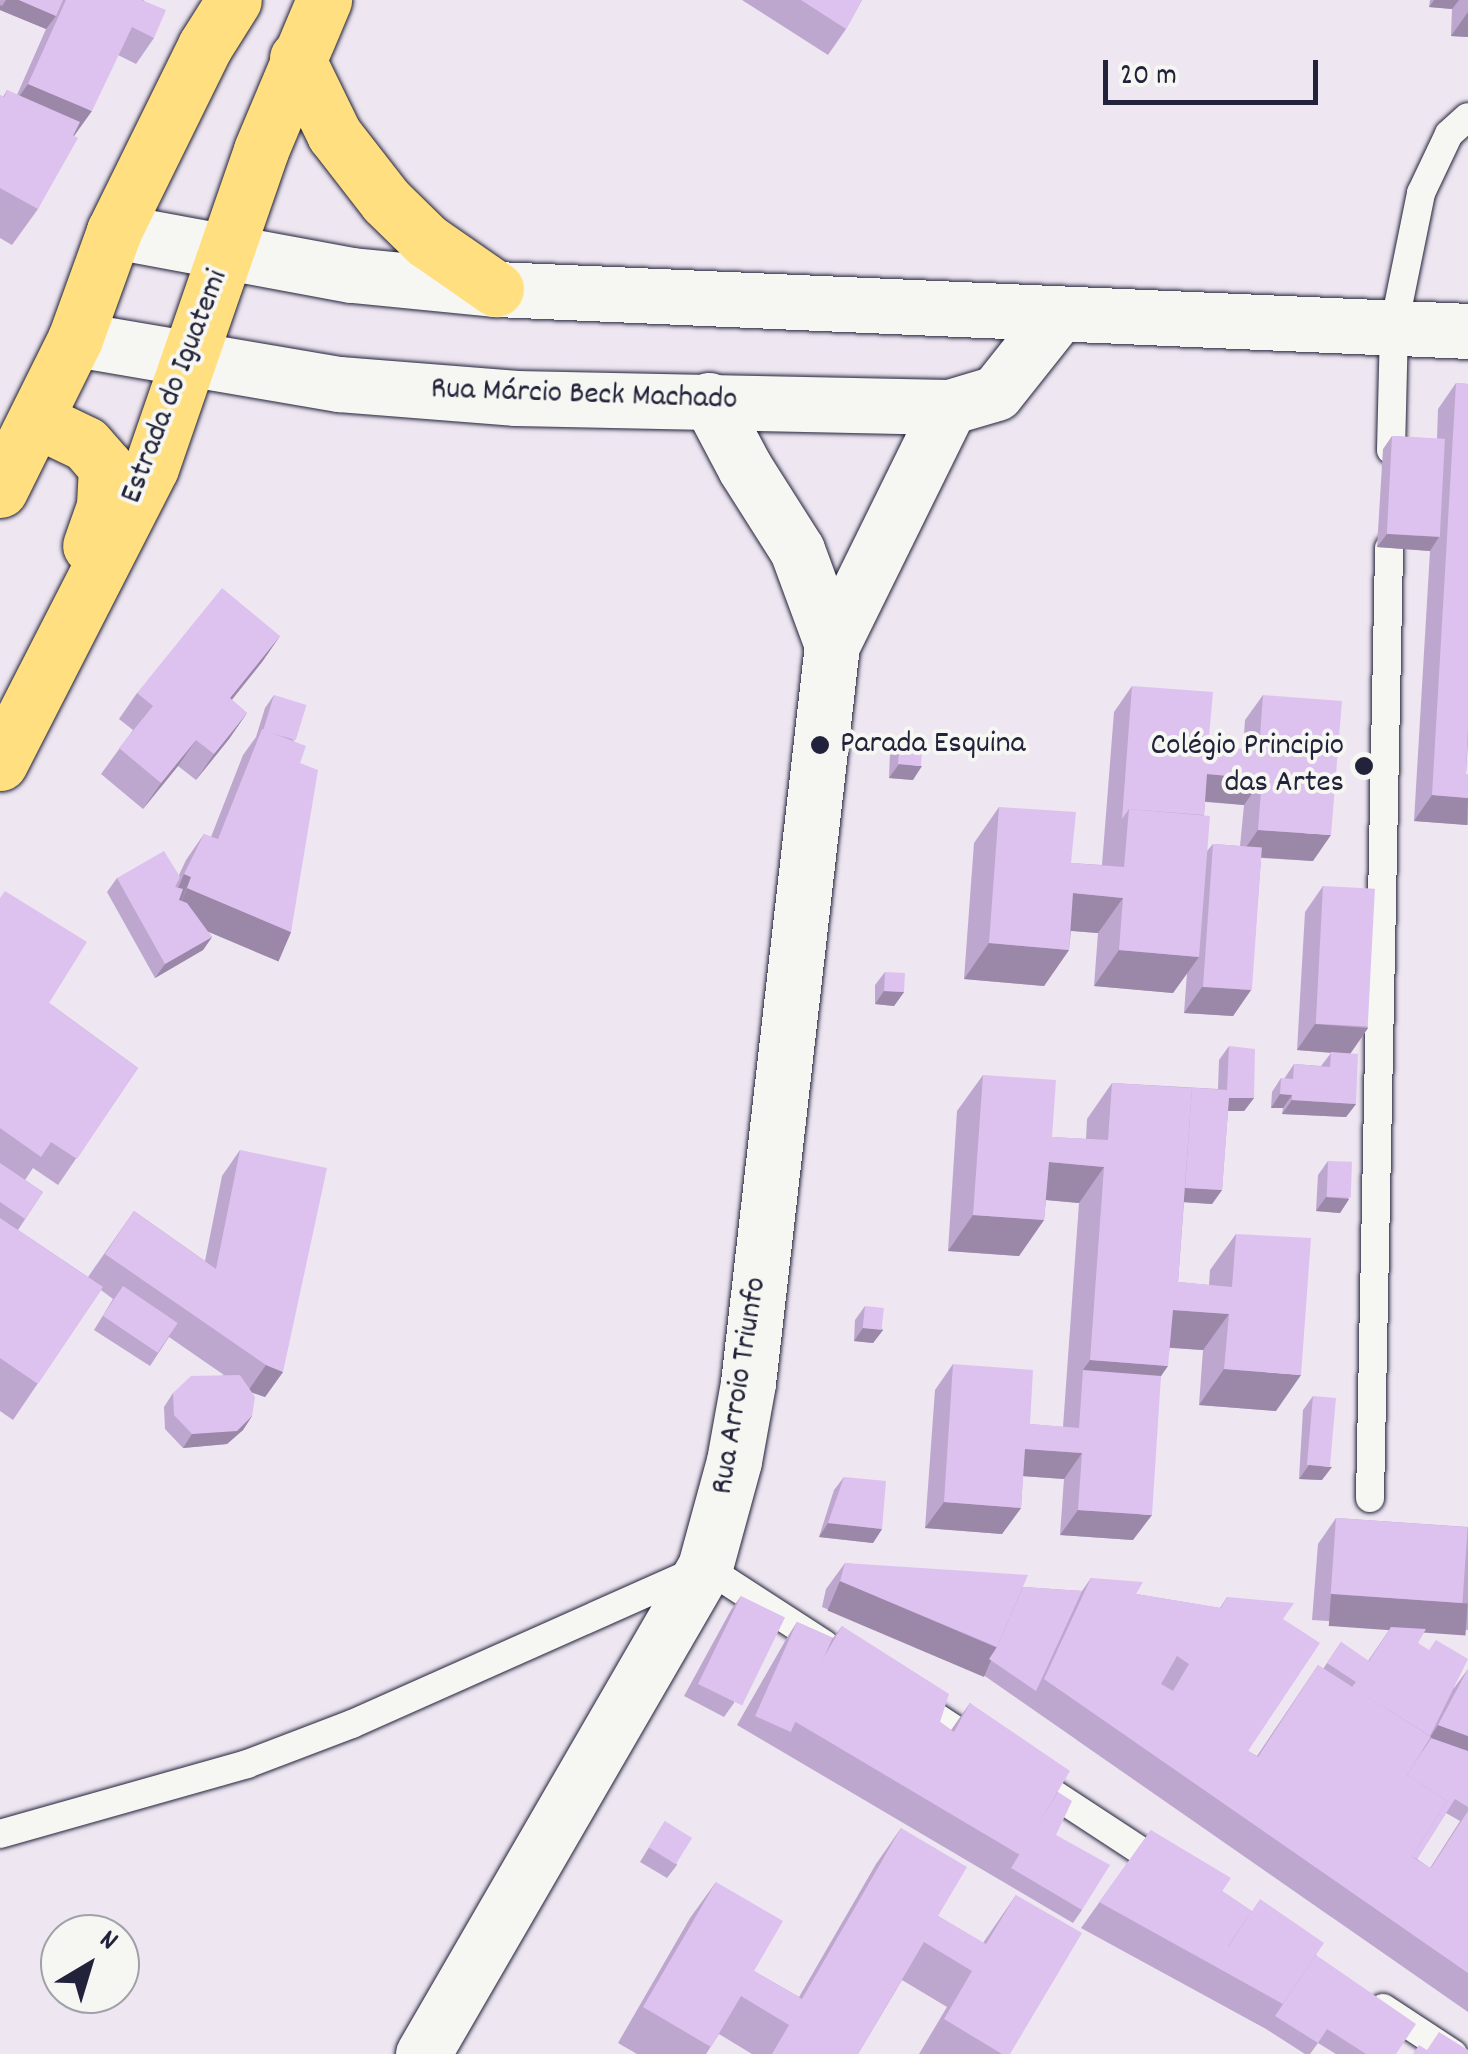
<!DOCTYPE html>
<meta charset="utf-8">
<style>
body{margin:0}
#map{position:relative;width:1468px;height:2054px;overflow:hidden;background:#eee6f1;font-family:Dekko,sans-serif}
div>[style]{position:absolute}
.roads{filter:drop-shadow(0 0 2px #22223b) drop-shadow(0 0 2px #22223b)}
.service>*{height:28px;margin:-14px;padding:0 14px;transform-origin:14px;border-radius:14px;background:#f6f6f2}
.minor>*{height:55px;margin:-27.5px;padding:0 27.5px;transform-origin:27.5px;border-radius:27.5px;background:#f6f6f2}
.secondary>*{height:55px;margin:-27.5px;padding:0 27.5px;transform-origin:27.5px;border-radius:27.5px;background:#f6f6f2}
.primary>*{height:55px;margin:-27.5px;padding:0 27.5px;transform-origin:27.5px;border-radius:27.5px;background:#ffdf80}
.wall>*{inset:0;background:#bea7ce}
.shaded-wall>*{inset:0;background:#9b88a8;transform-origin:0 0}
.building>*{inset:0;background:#ddc2f0;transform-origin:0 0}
.dots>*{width:28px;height:28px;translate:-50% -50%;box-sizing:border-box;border:5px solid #f6f6f2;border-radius:50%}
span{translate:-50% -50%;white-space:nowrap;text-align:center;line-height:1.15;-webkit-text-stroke:8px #f6f6f2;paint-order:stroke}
.street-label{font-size:32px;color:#22223b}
.poi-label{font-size:32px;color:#22223b}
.left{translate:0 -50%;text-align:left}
.right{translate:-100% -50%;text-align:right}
.north{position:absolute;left:40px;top:1914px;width:100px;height:100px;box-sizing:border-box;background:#f6f6f2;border:2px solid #a1a1a9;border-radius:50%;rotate:38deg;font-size:28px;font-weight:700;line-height:40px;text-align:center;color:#22223b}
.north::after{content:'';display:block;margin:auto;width:35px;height:45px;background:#22223b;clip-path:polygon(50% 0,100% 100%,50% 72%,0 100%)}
.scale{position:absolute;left:1103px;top:60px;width:215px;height:45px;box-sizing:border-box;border:5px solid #22223b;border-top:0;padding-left:12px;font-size:30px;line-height:35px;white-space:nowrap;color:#22223b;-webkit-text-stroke:8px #f6f6f2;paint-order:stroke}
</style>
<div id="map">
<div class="roads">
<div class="service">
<i style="left:1391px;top:450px;width:124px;rotate:-88.6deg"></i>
<i style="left:1394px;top:326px;width:136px;rotate:-78.5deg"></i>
<i style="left:1421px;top:193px;width:65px;rotate:-64.6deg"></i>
<i style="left:1449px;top:134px;width:25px;rotate:-42deg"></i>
<i style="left:1370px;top:1498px;width:950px;rotate:-88.85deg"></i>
<i style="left:910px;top:1700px;width:87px;rotate:33.3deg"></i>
<i style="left:1040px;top:1785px;width:152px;rotate:33.2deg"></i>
<i style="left:0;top:1834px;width:257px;rotate:-15.8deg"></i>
<i style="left:247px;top:1764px;width:112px;rotate:-20.9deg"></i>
<i style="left:352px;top:1724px;width:386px;rotate:-24deg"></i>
<i style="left:705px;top:1567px;width:142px;rotate:32.9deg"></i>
<i style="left:1383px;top:2008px;width:84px;rotate:33.3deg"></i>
</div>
<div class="minor">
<i style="left:709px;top:400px;width:77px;rotate:62.1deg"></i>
<i style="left:745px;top:468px;width:97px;rotate:57.6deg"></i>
<i style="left:797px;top:550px;width:101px;rotate:69.8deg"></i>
<i style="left:423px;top:2054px;width:563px;rotate:-59.93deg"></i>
<i style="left:705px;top:1567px;width:110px;rotate:-74.7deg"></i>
<i style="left:734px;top:1461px;width:79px;rotate:-79.8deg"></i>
<i style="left:748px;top:1383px;width:743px;rotate:-83.51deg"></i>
<i style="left:832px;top:645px;width:265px;rotate:-63.8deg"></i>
</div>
<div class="secondary">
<i style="left:114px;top:231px;width:242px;rotate:10.5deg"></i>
<i style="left:352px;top:275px;width:145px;rotate:5.6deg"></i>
<i style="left:496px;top:289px;width:973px;rotate:2.47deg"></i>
<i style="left:75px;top:339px;width:268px;rotate:9.7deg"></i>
<i style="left:339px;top:384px;width:178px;rotate:4.5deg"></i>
<i style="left:516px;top:398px;width:433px;rotate:1.2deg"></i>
<i style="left:949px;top:407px;width:49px;rotate:-16.6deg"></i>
<i style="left:996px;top:393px;width:100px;rotate:-51.5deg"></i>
</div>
<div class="primary">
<i style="left:297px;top:58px;width:85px;rotate:64deg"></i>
<i style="left:334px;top:134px;width:85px;rotate:52.2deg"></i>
<i style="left:386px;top:201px;width:57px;rotate:44.3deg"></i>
<i style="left:427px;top:241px;width:84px;rotate:34.8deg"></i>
<i style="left:36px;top:420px;width:55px;rotate:25.6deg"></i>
<i style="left:86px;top:444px;width:30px;rotate:49deg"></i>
<i style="left:106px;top:467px;width:39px;rotate:93deg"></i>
<i style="left:104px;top:506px;width:42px;rotate:109.3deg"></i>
<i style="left:0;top:490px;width:169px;rotate:-63.6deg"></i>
<i style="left:75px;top:339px;width:115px;rotate:-70.1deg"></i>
<i style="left:114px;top:231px;width:206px;rotate:-63.8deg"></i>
<i style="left:205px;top:46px;width:54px;rotate:-57.8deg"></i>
<i style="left:0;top:763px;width:331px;rotate:-62.9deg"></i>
<i style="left:151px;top:468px;width:336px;rotate:-70.9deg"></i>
<i style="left:261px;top:150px;width:163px;rotate:-67.2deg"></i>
</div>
</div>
<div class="wall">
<i style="clip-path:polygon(0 0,144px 0,154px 38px,136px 64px,118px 55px,74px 136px,38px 209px,12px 245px,0 238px,0 95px,3px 97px,7px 90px,17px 95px,46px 29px,0 10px)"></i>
<i style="clip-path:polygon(742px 0,862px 0,846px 29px,828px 55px)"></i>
<i style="clip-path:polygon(1430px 0,1468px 0,1468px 37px,1451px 36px,1452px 9px,1429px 7px)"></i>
<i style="clip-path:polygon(1456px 383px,1468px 384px,1468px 743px,1466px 774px,1468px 774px,1468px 825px,1414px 821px,1430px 551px,1377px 547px,1383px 449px,1392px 436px,1437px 439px,1438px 409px)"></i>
<i style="clip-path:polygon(280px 636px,262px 662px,232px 700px,247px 713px,229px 739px,196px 780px,178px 766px,143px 809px,101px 774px,133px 730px,119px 719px,137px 693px)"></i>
<i style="clip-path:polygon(evenodd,1132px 686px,1208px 747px,1243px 749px,1245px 720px,1263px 695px,1313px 861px,1261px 858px,1251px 990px,1233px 1016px,1184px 1013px,1187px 973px,1173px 993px,1094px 986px,1098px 933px,1071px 931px,1069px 950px,1044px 986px,964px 979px,974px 843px,999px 807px,1071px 863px,1102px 865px,1114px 712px,1132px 686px,1205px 802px,1244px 805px,1240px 846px,1213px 844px,1207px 851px,1204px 815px,1205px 802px)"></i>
<i style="clip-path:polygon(274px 695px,294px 741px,300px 763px,291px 932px,273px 958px,207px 930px,212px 937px,203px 950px,155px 978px,107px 892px,117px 878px,179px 875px,186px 860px,204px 834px,211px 837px,243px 755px,256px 737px,265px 708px)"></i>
<i style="clip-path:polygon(900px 740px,913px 780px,889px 778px,890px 753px)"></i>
<i style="clip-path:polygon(1323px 886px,1368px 1028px,1350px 1054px,1356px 1104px,1346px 1117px,1282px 1114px,1283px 1108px,1271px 1108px,1272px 1092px,1281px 1078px,1284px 1079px,1294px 1064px,1321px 1066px,1331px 1053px,1297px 1050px,1305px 912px)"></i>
<i style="clip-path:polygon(0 898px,49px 1003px,138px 1068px,58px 1185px,33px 1168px,25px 1180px,43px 1192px,18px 1230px,88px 1277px,134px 1211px,205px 1261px,222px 1176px,240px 1150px,283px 1372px,265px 1397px,252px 1393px,252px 1416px,243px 1430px,227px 1444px,183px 1448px,165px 1429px,164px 1407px,173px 1393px,224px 1375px,169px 1337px,150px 1366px,94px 1330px,113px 1299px,101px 1290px,13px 1420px,0 1411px)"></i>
<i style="clip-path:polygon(885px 972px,904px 992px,894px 1006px,875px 1004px,875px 985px)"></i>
<i style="clip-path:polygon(1229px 1046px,1254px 1098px,1244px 1111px,1228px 1111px,1222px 1190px,1212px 1204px,1184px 1202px,1178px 1282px,1209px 1285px,1210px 1270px,1236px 1234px,1276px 1411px,1199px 1405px,1203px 1350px,1170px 1348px,1161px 1376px,1133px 1540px,1060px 1535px,1064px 1479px,1023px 1476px,1021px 1508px,1002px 1534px,925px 1528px,935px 1390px,953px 1364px,1030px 1424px,1063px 1427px,1079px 1203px,1046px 1200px,1044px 1220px,1019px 1256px,948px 1251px,957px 1111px,983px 1075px,1052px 1137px,1086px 1139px,1087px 1119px,1112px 1083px,1218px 1089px,1219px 1060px)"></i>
<i style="clip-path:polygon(1328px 1161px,1349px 1199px,1340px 1213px,1316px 1211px,1318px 1175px)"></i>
<i style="clip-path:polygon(865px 1306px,883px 1330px,873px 1343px,854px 1341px,855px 1320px)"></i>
<i style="clip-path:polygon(1313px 1396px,1322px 1480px,1299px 1479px,1303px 1410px)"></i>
<i style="clip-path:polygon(844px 1477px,882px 1529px,873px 1543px,819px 1537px,834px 1490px)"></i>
<i style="clip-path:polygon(1336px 1518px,1468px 1527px,1468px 1630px,1312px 1620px,1318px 1544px)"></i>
<i style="clip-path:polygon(evenodd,845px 1563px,1023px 1587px,1082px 1591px,1091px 1578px,1136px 1594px,1220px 1608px,1227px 1597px,1283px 1619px,1248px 1751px,1257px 1756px,1318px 1665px,1323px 1669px,1341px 1642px,1368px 1661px,1391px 1627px,1418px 1643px,1454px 1688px,1468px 1669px,1468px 2012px,979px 1672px,822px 1607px,826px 1589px,845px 1563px,1446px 1813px,1460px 1821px,1462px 1818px,1430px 1868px,1417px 1859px,1446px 1813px)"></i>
<i style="clip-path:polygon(741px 1596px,734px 1703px,724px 1717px,684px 1696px,731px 1610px)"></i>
<i style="clip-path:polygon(797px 1622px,833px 1638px,842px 1626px,940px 1722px,951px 1730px,970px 1703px,1058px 1792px,1056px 1835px,1082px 1910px,1073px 1923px,737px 1725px,788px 1636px)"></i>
<i style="clip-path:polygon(665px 1821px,677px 1865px,667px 1878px,640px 1862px)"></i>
<i style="clip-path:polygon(901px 1828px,938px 1916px,983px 1943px,1016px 1895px,1010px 2054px,919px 2054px,947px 2007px,902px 1980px,858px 2054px,752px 2054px,719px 2034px,706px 2054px,637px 2054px,618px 2043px,690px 1918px,716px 1882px,754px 1971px,799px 1997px,876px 1864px)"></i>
<i style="clip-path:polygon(1151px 1830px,1222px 1891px,1316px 1955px,1396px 2054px,1336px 2054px,1318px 2043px,1310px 2054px,1305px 2054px,1266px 2029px,1081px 1928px)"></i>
</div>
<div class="shaded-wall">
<i style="clip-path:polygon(6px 0,19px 0,56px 16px,46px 29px,0 10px,0 5px,2px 6px)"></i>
<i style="clip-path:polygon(1434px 0,1459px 0,1452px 9px,1429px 7px)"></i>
<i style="clip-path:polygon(1468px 12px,1468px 37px,1451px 36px)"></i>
<i style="clip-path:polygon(28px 84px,92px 111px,74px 136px,10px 109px)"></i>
<i style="clip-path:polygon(1387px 534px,1439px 537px,1430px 551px,1377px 547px)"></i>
<i style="clip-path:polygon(280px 636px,262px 662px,212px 724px,230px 698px)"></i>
<i style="clip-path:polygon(247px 713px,229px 739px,196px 780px,214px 754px)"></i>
<i style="clip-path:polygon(196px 740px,178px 766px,143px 809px,161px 783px)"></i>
<i style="clip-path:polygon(899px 764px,922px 766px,913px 780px,889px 778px)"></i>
<i style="clip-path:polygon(1207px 774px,1262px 779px,1244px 805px,1189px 800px)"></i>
<i style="clip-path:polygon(1432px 795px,1468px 798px,1467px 825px,1414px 821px)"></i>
<i style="clip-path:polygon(1258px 830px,1331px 835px,1313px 861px,1240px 856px)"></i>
<i style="left:184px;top:874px;width:8px;height:32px;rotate:23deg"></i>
<i style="left:187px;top:888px;width:113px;height:32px;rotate:23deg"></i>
<i style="clip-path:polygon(1073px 893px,1123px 898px,1098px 933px,1048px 929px)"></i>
<i style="clip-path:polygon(212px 937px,203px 950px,155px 978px,165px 964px)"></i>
<i style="clip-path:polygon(989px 943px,1069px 950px,1044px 986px,964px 979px)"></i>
<i style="clip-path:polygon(1119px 950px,1199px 957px,1173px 993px,1094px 986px)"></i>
<i style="clip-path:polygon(1202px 987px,1251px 990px,1233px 1016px,1184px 1013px)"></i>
<i style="clip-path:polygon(884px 991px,904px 992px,894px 1006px,875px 1004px)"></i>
<i style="clip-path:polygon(1315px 1024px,1368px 1028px,1350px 1054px,1297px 1050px)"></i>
<i style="clip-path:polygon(1280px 1094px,1292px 1095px,1283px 1108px,1271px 1108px)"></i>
<i style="clip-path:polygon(1229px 1098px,1254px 1098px,1244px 1111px,1219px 1111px)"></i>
<i style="clip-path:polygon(1292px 1100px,1356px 1104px,1346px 1117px,1282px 1114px)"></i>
<i style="clip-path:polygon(1049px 1162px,1104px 1167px,1079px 1203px,1024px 1198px)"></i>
<i style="clip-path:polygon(1174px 1187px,1222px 1190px,1212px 1204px,1165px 1201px)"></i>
<i style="clip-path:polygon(1326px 1197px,1349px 1199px,1340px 1213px,1316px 1211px)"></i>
<i style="clip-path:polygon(973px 1215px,1044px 1220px,1019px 1256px,948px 1251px)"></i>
<i style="clip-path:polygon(1173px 1310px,1229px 1314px,1203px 1350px,1148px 1346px)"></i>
<i style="clip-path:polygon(863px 1328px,883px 1330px,873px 1343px,854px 1341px)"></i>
<i style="clip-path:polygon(1090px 1360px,1168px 1366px,1143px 1402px,1083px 1370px)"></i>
<i style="clip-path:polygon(266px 1365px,283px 1372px,265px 1397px,248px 1391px)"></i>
<i style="clip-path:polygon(1224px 1369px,1301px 1375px,1276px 1411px,1199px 1405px)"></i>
<i style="clip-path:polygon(252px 1416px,243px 1430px,227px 1444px,183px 1448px,192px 1434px)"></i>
<i style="clip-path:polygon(1025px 1449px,1082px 1453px,1064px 1479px,1007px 1475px)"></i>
<i style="clip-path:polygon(1309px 1465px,1332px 1467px,1322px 1480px,1299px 1479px)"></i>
<i style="clip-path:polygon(944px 1502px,1021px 1508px,1002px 1534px,925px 1528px)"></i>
<i style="clip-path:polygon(1078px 1510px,1152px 1515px,1133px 1540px,1060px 1535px)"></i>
<i style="clip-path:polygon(828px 1523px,882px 1529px,873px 1543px,819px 1537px)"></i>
<i style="left:840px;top:1581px;width:170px;height:32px;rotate:23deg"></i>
<i style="left:1331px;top:1594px;width:137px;height:32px;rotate:4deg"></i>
<i style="clip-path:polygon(1438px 1725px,1468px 1736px,1468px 1768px,1421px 1751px)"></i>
</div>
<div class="building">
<i style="clip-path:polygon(19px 0,63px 0,56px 16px)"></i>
<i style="clip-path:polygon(66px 0,142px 0,166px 10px,154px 38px,132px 27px,92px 111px,28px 84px)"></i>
<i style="clip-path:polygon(801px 0,862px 0,846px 29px)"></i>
<i style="clip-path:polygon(7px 90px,80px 122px,73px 136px,4px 98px)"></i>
<i style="clip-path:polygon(0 95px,78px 138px,38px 209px,0 188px)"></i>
<i style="clip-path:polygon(1456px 383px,1468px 384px,1468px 727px,1466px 774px,1468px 774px,1468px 798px,1432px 795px)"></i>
<i style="left:1392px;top:436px;width:53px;height:98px;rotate:3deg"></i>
<i style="clip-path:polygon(222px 588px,280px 636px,230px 698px,247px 713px,214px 754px,196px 740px,161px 783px,119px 748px,153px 706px,137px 693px)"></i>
<i style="clip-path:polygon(1132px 686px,1213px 692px,1208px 747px,1259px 750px,1263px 695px,1342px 701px,1331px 835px,1258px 830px,1262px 779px,1207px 774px,1204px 815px,1129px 809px,1122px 819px)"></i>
<i style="left:274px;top:695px;width:34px;height:37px;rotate:17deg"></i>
<i style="clip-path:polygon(262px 729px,306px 746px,300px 763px,318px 770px,291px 932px,187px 888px,191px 877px,184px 874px,204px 834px,218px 839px)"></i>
<i style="left:900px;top:740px;width:23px;height:24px;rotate:5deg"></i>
<i style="clip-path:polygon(999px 807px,1076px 812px,1071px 863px,1124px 867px,1129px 809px,1210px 816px,1199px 957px,1119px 950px,1123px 898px,1073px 893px,1069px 950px,989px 943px)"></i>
<i style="left:1213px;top:844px;width:49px;height:143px;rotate:4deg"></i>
<i style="clip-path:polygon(164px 851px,180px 877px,175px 887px,183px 889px,179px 900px,187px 903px,212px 937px,165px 964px,117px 878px)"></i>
<i style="left:1323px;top:886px;width:52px;height:138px;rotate:3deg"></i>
<i style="clip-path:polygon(5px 891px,87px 942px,49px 1003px,138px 1068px,77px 1159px,51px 1142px,41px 1157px,0 1128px,0 898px)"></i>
<i style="left:885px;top:972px;width:20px;height:19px;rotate:3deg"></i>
<i style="clip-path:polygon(1229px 1046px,1255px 1049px,1254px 1098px,1229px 1098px,1222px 1190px,1185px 1188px,1192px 1088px,1182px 1087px,1227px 1090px)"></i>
<i style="clip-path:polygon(1331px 1052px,1358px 1054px,1356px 1104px,1292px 1100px,1292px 1095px,1280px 1094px,1281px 1078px,1293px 1079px,1294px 1064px,1330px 1067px)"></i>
<i style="clip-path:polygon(983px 1075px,1056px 1080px,1052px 1137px,1108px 1140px,1112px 1083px,1192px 1088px,1178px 1282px,1232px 1287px,1236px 1234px,1311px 1238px,1301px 1375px,1224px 1369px,1229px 1314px,1173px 1310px,1168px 1366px,1090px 1360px,1104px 1167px,1049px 1162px,1044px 1220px,973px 1215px)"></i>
<i style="clip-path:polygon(240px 1150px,327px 1168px,283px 1372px,266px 1365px,105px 1254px,134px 1211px,216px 1269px)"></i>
<i style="left:1328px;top:1161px;width:24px;height:36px;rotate:2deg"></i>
<i style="clip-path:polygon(0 1163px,43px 1192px,25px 1219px,0 1202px)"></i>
<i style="clip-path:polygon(0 1218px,103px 1287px,38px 1384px,0 1358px)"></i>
<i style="left:123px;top:1286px;width:66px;height:36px;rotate:34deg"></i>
<i style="left:865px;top:1306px;width:19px;height:22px;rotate:6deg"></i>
<i style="clip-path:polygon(953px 1364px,1033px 1370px,1030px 1424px,1079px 1428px,1083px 1370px,1161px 1376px,1152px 1515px,1078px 1510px,1082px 1453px,1025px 1449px,1021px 1508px,944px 1502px)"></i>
<i style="clip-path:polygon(240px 1375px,255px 1397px,252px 1416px,237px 1431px,192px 1434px,174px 1415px,173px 1393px,191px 1376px)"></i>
<i style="left:1313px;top:1396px;width:23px;height:69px;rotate:5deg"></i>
<i style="clip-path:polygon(844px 1477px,886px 1481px,882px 1529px,828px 1523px)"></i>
<i style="left:1336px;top:1518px;width:132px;height:76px;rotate:4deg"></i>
<i style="clip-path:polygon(845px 1563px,1028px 1575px,997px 1647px,840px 1581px)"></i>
<i style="clip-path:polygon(evenodd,1091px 1578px,1143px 1582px,1136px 1594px,1221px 1608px,1227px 1597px,1294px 1603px,1283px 1619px,1320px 1643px,1248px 1751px,1258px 1757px,1318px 1665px,1431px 1737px,1407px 1775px,1447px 1801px,1412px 1857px,1431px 1868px,1468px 1811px,1468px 1973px,1044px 1679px,1091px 1578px,1177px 1656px,1189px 1664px,1173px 1691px,1161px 1684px,1177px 1656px)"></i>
<i style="clip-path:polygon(1023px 1587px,1082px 1591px,1036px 1691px,989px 1659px,997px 1647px)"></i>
<i style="left:741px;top:1596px;width:49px;height:98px;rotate:26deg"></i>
<i style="left:797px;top:1622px;width:39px;height:103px;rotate:24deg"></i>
<i style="clip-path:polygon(842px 1626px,949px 1694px,940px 1722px,954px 1732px,970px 1703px,1070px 1771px,1020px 1855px,789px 1718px)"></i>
<i style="clip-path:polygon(1391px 1627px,1426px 1629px,1418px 1643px,1429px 1650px,1436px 1640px,1468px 1659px,1430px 1736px,1352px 1687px,1356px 1682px,1327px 1663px,1341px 1642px,1369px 1661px)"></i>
<i style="clip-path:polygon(1468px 1669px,1468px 1736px,1438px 1725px)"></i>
<i style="clip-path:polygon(1431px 1738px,1468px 1751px,1468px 1807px,1455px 1799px,1417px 1859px,1412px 1857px,1447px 1801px,1407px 1775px)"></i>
<i style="clip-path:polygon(1058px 1792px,1072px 1801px,1056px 1835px,1110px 1865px,1082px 1910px,1011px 1868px)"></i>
<i style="left:665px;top:1821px;width:32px;height:31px;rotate:32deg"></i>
<i style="clip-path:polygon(901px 1828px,967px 1867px,938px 1916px,986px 1944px,1016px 1895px,1082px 1933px,1010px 2054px,1002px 2054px,944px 2019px,972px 1971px,924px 1942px,858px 2054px,772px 2054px,789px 2025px,741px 1996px,711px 2047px,643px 2007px,716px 1882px,783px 1921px,754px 1971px,802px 1999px)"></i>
<i style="clip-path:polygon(1151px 1830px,1231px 1878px,1196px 1930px,1228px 1947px,1260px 1899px,1324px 1943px,1283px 2004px,1099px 1902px)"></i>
<i style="left:1222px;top:1891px;width:36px;height:47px;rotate:34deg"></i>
<i style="clip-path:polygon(1316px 1955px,1416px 2024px,1396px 2054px,1366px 2054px,1327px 2029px,1318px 2043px,1275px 2016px)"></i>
<i style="clip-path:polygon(1439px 2032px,1468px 2050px,1468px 2054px,1413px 2054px,1419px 2045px,1427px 2050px)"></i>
</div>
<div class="dots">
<i style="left:820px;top:745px;background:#22223b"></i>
<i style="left:1364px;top:766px;background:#22223b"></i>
</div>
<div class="street-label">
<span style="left:176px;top:387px;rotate:-69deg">Estrada do Iguatemi</span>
<span style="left:584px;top:396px;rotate:2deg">Rua Márcio Beck Machado</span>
<span style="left:741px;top:1386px;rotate:-81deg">Rua Arroio Triunfo</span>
</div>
<div class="poi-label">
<span class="left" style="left:840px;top:745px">Parada Esquina</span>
<span class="right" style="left:1344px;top:766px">Colégio Principio<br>das Artes</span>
</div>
<div class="north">N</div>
<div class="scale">20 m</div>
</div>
